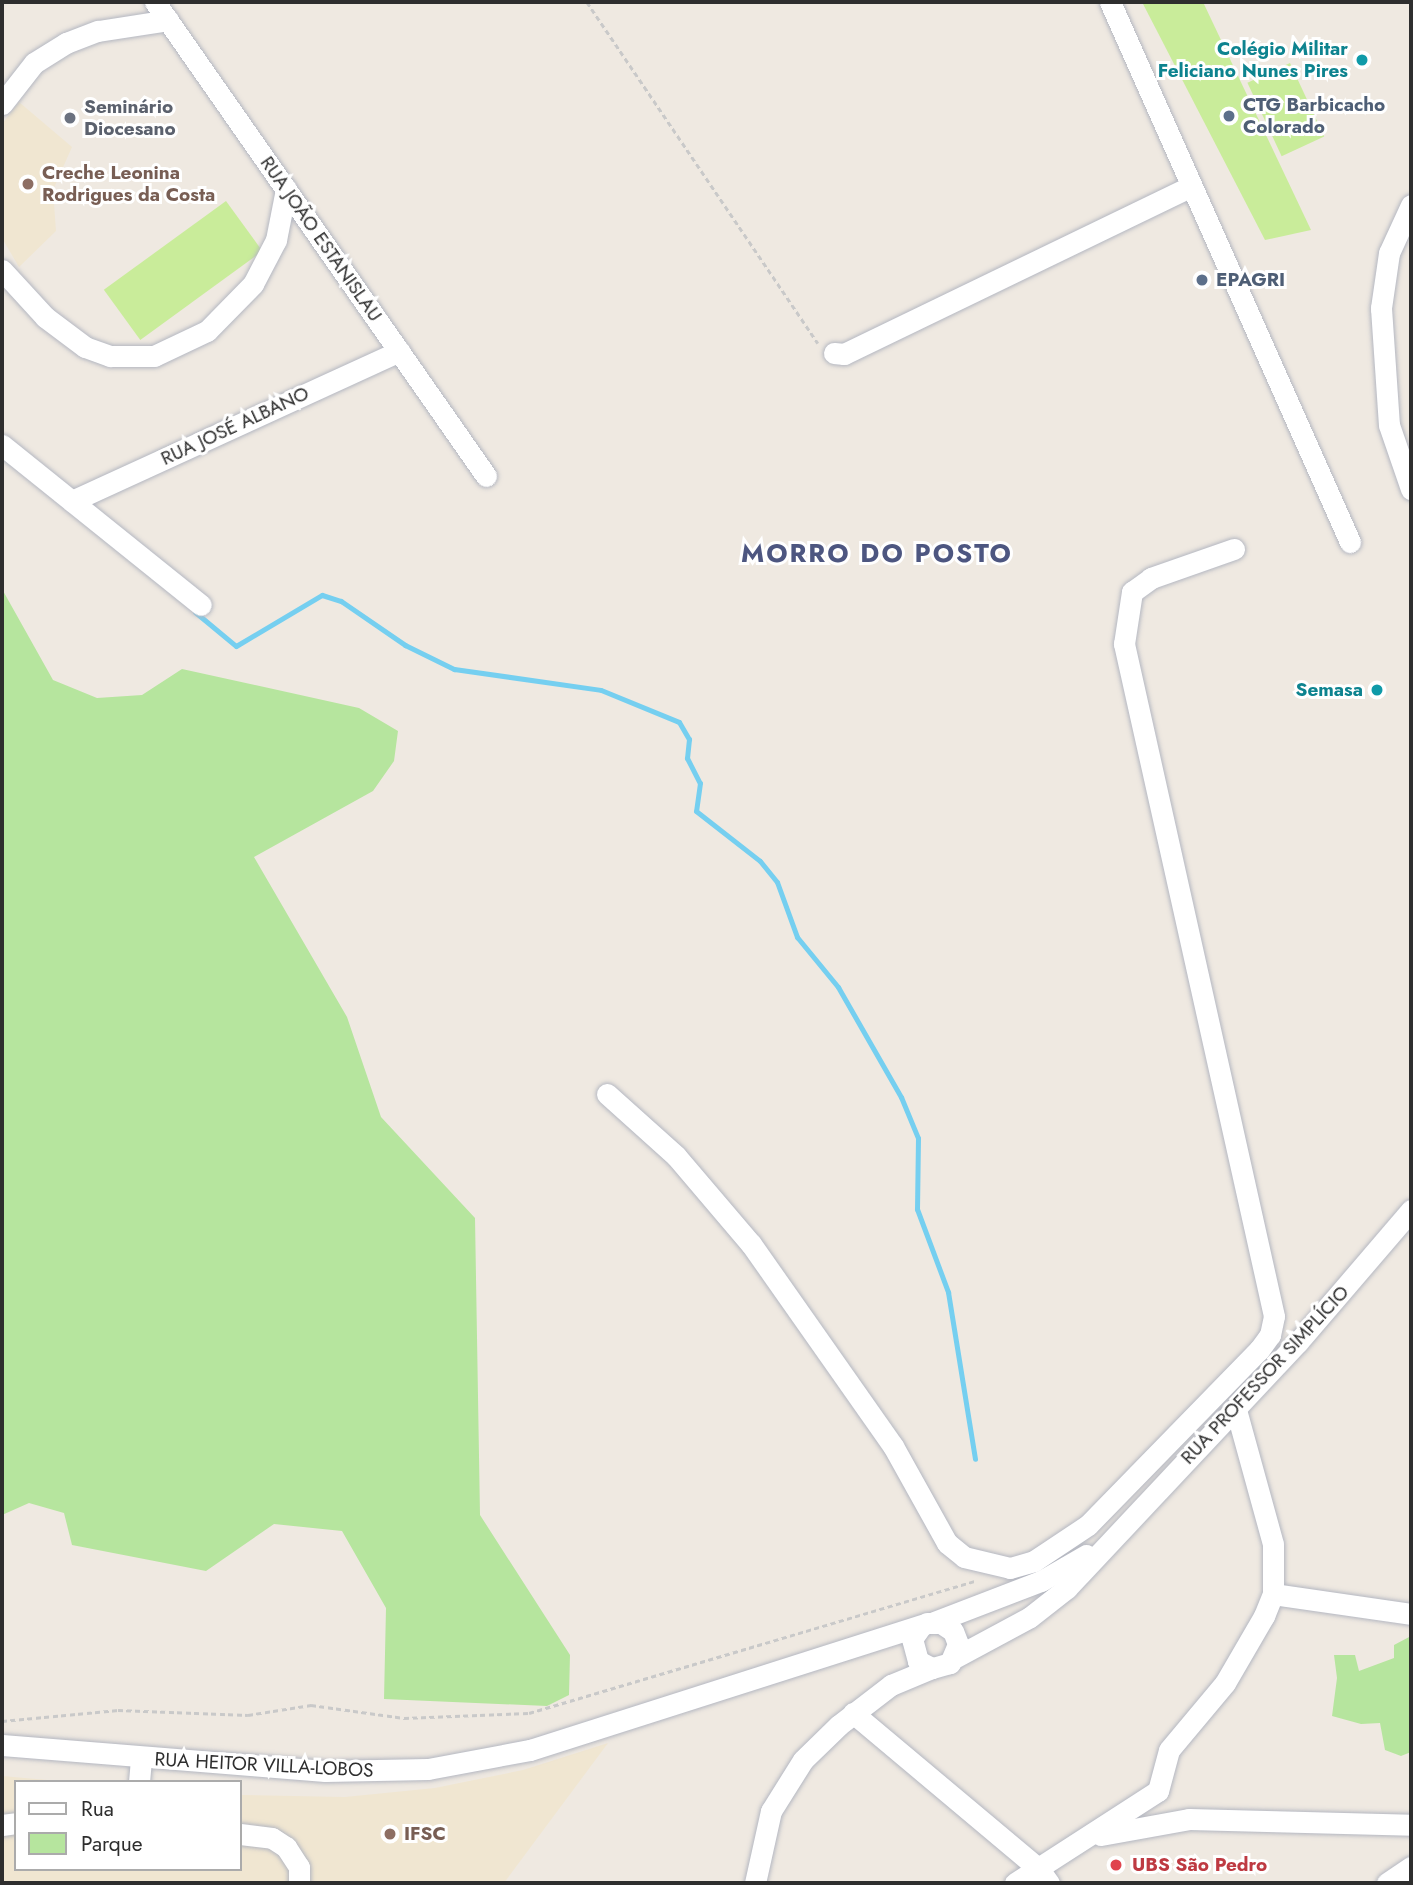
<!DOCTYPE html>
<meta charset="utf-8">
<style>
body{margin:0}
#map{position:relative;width:1413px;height:1885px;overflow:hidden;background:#efe9e1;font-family:Jost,sans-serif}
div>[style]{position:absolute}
.education>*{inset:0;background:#f0e6d1}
.green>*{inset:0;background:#b6e59e}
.pitch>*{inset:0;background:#c9ec9a;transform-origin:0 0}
.stream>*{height:5px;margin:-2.5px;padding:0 2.5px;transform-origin:2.5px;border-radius:2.5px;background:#75cff0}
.path>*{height:2.5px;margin-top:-1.25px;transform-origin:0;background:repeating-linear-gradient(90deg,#c9c9c9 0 5px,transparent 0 8.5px)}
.roads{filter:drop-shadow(0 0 2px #b4b7c1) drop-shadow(0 0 2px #b4b7c1)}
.minor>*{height:21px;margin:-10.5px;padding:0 10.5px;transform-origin:10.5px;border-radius:10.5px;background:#fff}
.dots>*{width:19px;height:19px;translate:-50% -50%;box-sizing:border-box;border:4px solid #fff;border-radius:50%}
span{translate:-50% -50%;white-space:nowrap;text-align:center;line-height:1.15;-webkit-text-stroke:6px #fff;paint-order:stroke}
.culture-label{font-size:19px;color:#0d838f;font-weight:700}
.right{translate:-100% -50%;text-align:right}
.service-label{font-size:19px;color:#4e5e75;font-weight:700}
.left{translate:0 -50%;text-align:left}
.worship-label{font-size:19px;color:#5b616d;font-weight:700}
.education-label{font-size:19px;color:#785e54;font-weight:700}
.street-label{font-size:19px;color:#2e2e2e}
.health-label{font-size:19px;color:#be3a42;font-weight:700}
.district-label{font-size:26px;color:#4d5680;font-weight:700;letter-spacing:2px}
.frame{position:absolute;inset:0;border:4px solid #2e2e2e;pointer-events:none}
.legend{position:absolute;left:14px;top:1780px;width:228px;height:91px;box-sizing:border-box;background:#fff;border:2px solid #ababab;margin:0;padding:9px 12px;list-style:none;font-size:21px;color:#2e2e2e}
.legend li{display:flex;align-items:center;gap:14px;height:35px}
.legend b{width:35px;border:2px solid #ababab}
</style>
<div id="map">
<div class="education">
<i style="clip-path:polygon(19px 102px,72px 147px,53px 190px,56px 231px,19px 267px,2px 238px,2px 124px)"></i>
<i style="clip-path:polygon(608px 1743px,504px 1883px,2px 1883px,2px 1776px,70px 1782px,16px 1782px,16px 1869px,240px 1869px,240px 1795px,345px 1797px,435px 1788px,523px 1770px)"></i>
</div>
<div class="green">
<i style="clip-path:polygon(2px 589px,53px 680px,97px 698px,142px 695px,182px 669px,359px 708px,398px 731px,394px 761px,373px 791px,254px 857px,347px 1017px,381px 1117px,475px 1218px,480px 1515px,570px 1655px,569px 1695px,547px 1706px,384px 1699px,386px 1608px,342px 1531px,274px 1524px,206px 1571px,72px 1545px,64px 1513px,29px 1503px,2px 1515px)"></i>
<i style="clip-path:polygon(1411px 1636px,1411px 1752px,1401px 1756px,1385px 1750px,1380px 1723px,1361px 1724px,1332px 1716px,1337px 1678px,1334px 1655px,1355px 1655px,1359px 1671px,1394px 1658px,1394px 1645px)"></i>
</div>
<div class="pitch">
<i style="clip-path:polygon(1142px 2px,1203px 2px,1311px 230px,1265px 240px)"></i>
<i style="left:1290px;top:63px;width:81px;height:47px;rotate:65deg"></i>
<i style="left:226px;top:201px;width:62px;height:151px;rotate:54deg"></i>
</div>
<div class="stream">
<i style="left:195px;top:612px;width:53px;rotate:39.7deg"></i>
<i style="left:236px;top:646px;width:100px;rotate:-30.7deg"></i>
<i style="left:322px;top:595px;width:20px;rotate:18deg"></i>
<i style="left:341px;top:601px;width:78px;rotate:34.5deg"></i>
<i style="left:405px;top:645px;width:55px;rotate:26.1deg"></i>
<i style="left:454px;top:669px;width:148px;rotate:8.1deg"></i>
<i style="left:601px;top:690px;width:84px;rotate:22.3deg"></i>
<i style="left:679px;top:722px;width:20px;rotate:60deg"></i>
<i style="left:689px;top:739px;width:19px;rotate:96deg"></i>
<i style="left:687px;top:758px;width:28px;rotate:63deg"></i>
<i style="left:700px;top:783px;width:28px;rotate:98deg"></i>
<i style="left:696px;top:811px;width:81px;rotate:38deg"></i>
<i style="left:760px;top:861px;width:27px;rotate:51deg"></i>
<i style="left:777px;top:882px;width:59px;rotate:70deg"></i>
<i style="left:797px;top:937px;width:65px;rotate:50.6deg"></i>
<i style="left:838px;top:987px;width:127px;rotate:60.2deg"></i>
<i style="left:901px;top:1097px;width:44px;rotate:67.5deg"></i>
<i style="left:918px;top:1138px;width:71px;rotate:90.8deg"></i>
<i style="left:917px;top:1209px;width:89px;rotate:69.5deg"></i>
<i style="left:948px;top:1292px;width:169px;rotate:80.8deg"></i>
</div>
<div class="path">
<i style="left:587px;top:2px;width:412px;rotate:55.9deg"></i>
<i style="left:2px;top:1721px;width:117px;rotate:-5.4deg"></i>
<i style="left:118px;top:1710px;width:130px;rotate:2.2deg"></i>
<i style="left:248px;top:1715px;width:64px;rotate:-9deg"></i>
<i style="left:311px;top:1705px;width:94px;rotate:8deg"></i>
<i style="left:404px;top:1718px;width:125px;rotate:-2.3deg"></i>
<i style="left:529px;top:1713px;width:467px;rotate:-16.5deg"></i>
</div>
<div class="roads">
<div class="minor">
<i style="left:155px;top:2px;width:578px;rotate:55.07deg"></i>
<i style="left:1110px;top:2px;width:591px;rotate:66.04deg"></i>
<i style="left:2px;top:104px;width:52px;rotate:-52deg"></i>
<i style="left:34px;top:63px;width:38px;rotate:-32deg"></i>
<i style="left:66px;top:43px;width:34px;rotate:-21deg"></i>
<i style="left:98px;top:31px;width:71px;rotate:-8.9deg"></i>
<i style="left:1411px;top:205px;width:53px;rotate:114.6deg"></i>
<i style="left:1389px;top:253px;width:56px;rotate:98.3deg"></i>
<i style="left:1381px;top:308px;width:117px;rotate:86.1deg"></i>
<i style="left:1389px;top:425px;width:68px;rotate:71deg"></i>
<i style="left:2px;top:270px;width:64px;rotate:47.5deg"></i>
<i style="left:45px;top:317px;width:50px;rotate:36.9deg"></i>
<i style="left:85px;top:347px;width:27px;rotate:20deg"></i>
<i style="left:110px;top:356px;width:44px"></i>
<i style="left:154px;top:356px;width:59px;rotate:-25.3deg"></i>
<i style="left:207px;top:331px;width:66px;rotate:-45.6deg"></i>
<i style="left:253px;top:284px;width:50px;rotate:-62.4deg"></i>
<i style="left:276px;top:240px;width:52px;rotate:-78.9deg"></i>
<i style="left:834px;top:353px;width:10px;rotate:6deg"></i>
<i style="left:844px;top:354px;width:386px;rotate:-25.8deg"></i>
<i style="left:2px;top:445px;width:255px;rotate:38.8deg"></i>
<i style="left:72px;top:501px;width:360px;rotate:-24.6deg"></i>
<i style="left:607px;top:1094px;width:93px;rotate:41.9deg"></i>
<i style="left:676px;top:1156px;width:116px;rotate:49.6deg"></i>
<i style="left:751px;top:1244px;width:247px;rotate:54.9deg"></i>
<i style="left:893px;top:1446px;width:111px;rotate:60.9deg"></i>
<i style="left:947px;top:1543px;width:22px;rotate:39deg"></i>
<i style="left:964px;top:1557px;width:47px;rotate:13.4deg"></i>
<i style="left:1010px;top:1568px;width:25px;rotate:-16deg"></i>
<i style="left:1034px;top:1561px;width:65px;rotate:-33.7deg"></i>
<i style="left:1088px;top:1525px;width:245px;rotate:-45.7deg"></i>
<i style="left:1259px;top:1350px;width:19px;rotate:-54deg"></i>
<i style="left:1270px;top:1335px;width:19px;rotate:-78deg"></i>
<i style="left:1274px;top:1316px;width:689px;rotate:-102.58deg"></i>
<i style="left:1124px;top:644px;width:53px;rotate:-81.3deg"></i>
<i style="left:1132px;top:592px;width:24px;rotate:-36deg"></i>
<i style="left:1151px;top:578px;width:88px;rotate:-19.3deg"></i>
<i style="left:1273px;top:1594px;width:139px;rotate:8.2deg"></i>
<i style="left:934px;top:1622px;width:115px;rotate:-21deg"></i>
<i style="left:1041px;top:1581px;width:52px;rotate:-30deg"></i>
<i style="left:954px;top:1658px;width:86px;rotate:-28.3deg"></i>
<i style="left:1030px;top:1617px;width:47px;rotate:-38.1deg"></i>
<i style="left:1067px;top:1588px;width:337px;rotate:-46.8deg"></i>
<i style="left:1298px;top:1342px;width:174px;rotate:-49.4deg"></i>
<i style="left:853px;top:1713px;width:241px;rotate:40deg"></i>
<i style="left:1038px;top:1868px;width:19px;rotate:54deg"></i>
<i style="left:2px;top:1745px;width:324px;rotate:4.6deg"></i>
<i style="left:325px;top:1771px;width:103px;rotate:-1.1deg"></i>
<i style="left:428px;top:1769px;width:104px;rotate:-10.6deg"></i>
<i style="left:530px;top:1750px;width:417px;rotate:-17.7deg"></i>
<i style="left:927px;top:1623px;width:14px"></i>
<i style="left:941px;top:1623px;width:14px;rotate:34deg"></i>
<i style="left:953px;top:1631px;width:14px;rotate:69deg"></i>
<i style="left:958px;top:1644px;width:21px;rotate:113deg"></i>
<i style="left:950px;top:1663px;width:19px;rotate:164deg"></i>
<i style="left:932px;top:1668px;width:16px;rotate:-153deg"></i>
<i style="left:918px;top:1661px;width:23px;rotate:-105deg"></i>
<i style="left:912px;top:1639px;width:16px;rotate:-55deg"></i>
<i style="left:139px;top:1782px;width:25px;rotate:-85deg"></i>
<i style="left:2px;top:1825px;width:14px;rotate:-8deg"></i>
<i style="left:240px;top:1834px;width:32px;rotate:7deg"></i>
<i style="left:272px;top:1838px;width:17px;rotate:33deg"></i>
<i style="left:286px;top:1847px;width:24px;rotate:57deg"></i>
<i style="left:299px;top:1867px;width:16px;rotate:90deg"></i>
<i style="left:1101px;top:1835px;width:89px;rotate:-10.3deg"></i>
<i style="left:1189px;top:1819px;width:222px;rotate:1.5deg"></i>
<i style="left:755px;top:1883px;width:74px;rotate:-77.5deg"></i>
<i style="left:771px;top:1811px;width:60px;rotate:-57.9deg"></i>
<i style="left:803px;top:1760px;width:50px;rotate:-44.2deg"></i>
<i style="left:839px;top:1725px;width:66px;rotate:-37.6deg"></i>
<i style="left:891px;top:1685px;width:44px;rotate:-22.5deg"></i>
<i style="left:1015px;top:1883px;width:170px;rotate:-32.8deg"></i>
<i style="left:1158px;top:1791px;width:42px;rotate:-75deg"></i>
<i style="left:1169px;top:1750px;width:87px;rotate:-50.1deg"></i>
<i style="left:1225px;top:1683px;width:78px;rotate:-59.8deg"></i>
<i style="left:1264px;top:1616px;width:24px;rotate:-68deg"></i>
<i style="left:1273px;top:1594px;width:50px;rotate:-90deg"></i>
<i style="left:1273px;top:1544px;width:139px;rotate:-105.4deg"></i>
<i style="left:1387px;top:1883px;width:29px;rotate:-34deg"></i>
</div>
</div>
<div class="dots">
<i style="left:1362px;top:60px;background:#0f9aa8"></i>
<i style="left:1229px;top:116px;background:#5c6f8a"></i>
<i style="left:70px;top:118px;background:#6b7280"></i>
<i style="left:28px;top:184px;background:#8d6e63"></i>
<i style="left:1202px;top:280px;background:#5c6f8a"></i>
<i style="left:1377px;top:690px;background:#0f9aa8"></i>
<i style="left:390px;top:1834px;background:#8d6e63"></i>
<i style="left:1116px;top:1865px;background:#e0444e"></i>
</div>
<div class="culture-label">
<span class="right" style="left:1348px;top:60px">Colégio Militar<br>Feliciano Nunes Pires</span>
<span class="right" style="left:1363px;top:690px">Semasa</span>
</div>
<div class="service-label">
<span class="left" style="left:1243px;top:116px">CTG Barbicacho<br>Colorado</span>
<span class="left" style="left:1216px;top:280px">EPAGRI</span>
</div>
<div class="worship-label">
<span class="left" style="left:84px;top:118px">Seminário<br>Diocesano</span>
</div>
<div class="education-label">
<span class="left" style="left:42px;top:184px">Creche Leonina<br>Rodrigues da Costa</span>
<span class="left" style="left:404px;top:1834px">IFSC</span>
</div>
<div class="street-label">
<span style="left:321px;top:239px;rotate:55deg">RUA JOÃO ESTANISLAU</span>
<span style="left:235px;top:426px;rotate:-25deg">RUA JOSÉ ALBANO</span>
<span style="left:1265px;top:1375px;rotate:-47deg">RUA PROFESSOR SIMPLÍCIO</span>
<span style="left:264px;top:1765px;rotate:3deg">RUA HEITOR VILLA-LOBOS</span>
</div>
<div class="health-label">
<span class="left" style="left:1132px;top:1865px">UBS São Pedro</span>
</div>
<div class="district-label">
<span style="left:877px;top:554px">MORRO DO POSTO</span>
</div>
<div class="frame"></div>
<ul class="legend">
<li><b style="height:9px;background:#fff"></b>Rua</li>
<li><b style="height:19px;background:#b6e59e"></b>Parque</li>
</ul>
</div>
